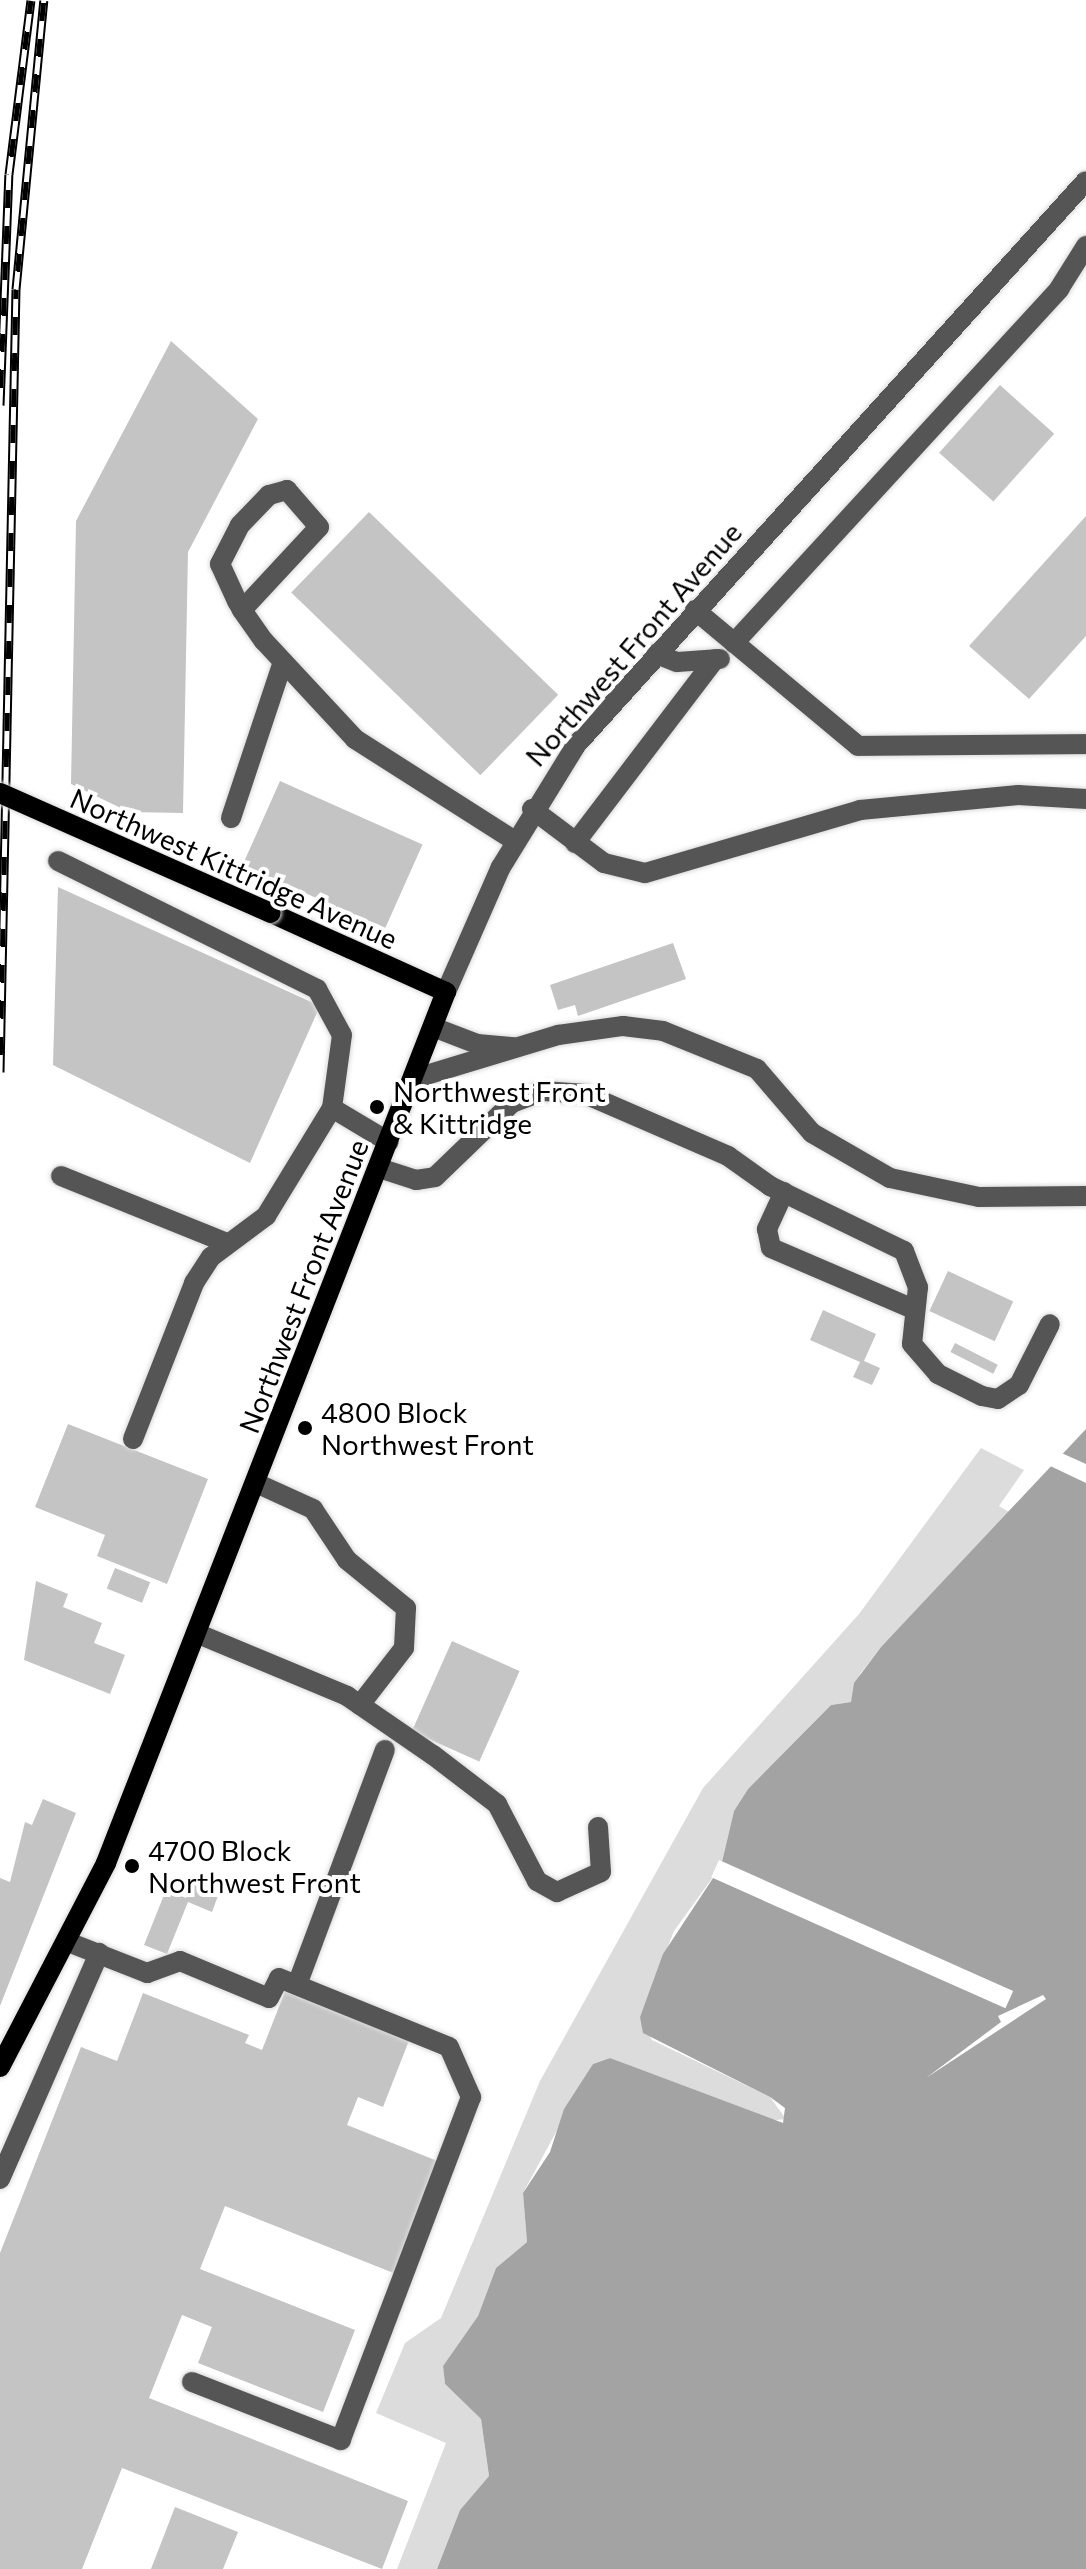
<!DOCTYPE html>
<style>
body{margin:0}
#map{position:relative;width:1086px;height:2569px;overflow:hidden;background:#fff;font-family:Commissioner,sans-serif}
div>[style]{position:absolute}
.green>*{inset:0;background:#dcdcdc}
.water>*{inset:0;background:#a3a3a3}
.pier>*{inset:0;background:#fff;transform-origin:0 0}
.building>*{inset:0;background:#c4c4c4;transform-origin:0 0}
.roads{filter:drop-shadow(0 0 2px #dbdbdb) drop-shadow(0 0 2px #dbdbdb)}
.minor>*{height:20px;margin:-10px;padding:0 10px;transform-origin:10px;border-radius:10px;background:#555}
.major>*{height:20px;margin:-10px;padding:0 10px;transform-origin:10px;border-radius:10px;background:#000}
.rail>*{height:9px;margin-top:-4.5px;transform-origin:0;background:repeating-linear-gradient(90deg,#fff 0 18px,#000 0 36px);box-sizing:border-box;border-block:2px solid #000}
.bridges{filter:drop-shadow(0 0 2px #dbdbdb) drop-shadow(0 0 2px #dbdbdb)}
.major-bridge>*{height:20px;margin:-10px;padding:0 10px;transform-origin:10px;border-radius:10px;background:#000}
.dots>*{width:22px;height:22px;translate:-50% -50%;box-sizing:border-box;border:4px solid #fff;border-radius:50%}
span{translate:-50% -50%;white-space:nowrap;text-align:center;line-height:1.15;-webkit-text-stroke:8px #fff;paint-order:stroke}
.street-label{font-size:28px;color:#000}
.poi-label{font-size:28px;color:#000}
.left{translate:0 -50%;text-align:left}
</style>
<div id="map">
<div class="green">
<i style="clip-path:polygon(981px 1448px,1024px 1470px,999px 1506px,1009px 1512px,881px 1647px,860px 1674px,851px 1702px,831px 1705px,748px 1789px,734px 1811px,721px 1866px,674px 1931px,640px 2017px,652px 2040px,770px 2097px,786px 2119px,766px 2121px,610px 2058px,593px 2064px,523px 2193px,527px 2242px,496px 2268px,478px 2316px,443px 2366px,445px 2384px,481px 2419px,489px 2476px,460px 2510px,437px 2569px,397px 2569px,446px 2443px,376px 2413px,405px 2343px,441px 2318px,540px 2081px,703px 1788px,859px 1614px)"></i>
</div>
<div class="water">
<i style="clip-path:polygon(1086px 1429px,1086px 2569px,437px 2569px,460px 2510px,489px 2476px,481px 2419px,445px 2384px,443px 2366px,478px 2316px,496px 2268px,527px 2242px,523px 2193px,550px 2152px,564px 2109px,593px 2064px,610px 2058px,783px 2123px,785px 2108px,770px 2097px,643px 2033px,640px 2017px,663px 1954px,721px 1866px,734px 1811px,748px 1789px,831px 1705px,851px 1702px,854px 1683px,881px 1647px)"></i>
</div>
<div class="pier">
<i style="clip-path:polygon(1057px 1451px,1086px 1464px,1086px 1483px,1044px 1463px)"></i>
<i style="left:719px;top:1860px;width:322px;height:19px;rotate:24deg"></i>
<i style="clip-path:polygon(1043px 1995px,1046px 1999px,926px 2078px,1001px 2022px,998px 2016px)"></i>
</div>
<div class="building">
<i style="clip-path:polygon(171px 341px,258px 419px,188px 552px,183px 813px,129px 812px,71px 784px,76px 521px)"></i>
<i style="left:1000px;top:385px;width:73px;height:91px;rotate:42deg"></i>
<i style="left:369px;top:512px;width:263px;height:112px;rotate:44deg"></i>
<i style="clip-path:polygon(1086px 516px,1086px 636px,1029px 699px,969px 646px)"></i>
<i style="left:280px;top:781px;width:156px;height:92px;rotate:24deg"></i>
<i style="clip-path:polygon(58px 887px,320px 1006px,250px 1163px,53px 1065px)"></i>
<i style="clip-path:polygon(673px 943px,686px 979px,578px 1016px,575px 1005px,558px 1010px,550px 985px)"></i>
<i style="left:948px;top:1271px;width:72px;height:44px;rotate:25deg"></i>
<i style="clip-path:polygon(823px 1310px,876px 1334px,864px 1361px,880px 1368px,872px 1385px,853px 1377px,860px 1362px,810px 1340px)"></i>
<i style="left:955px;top:1343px;width:48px;height:10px;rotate:27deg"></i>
<i style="clip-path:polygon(68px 1424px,208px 1479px,167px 1584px,97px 1556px,105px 1535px,35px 1507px)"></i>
<i style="left:115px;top:1568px;width:38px;height:22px;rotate:22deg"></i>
<i style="clip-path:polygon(36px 1581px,68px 1594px,63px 1607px,102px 1623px,94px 1643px,125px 1655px,110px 1694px,24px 1660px)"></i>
<i style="left:452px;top:1641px;width:74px;height:99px;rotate:24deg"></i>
<i style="clip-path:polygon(43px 1799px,76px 1813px,0 2006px,0 1878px,10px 1882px,25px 1822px,32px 1825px)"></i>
<i style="clip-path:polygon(192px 1882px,219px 1893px,212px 1912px,188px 1902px,167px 1954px,144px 1945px,166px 1890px,186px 1898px)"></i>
<i style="clip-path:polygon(286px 1989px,410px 2038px,383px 2107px,358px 2097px,347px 2125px,440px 2162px,396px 2274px,225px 2206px,200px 2269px,355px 2330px,323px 2412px,198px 2363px,212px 2327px,182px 2315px,149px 2398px,408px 2501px,382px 2569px,122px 2468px,82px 2569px,0 2569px,0 2253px,81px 2047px,117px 2061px,143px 1993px,249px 2035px,245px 2043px,262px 2050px)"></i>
<i style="clip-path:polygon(175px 2507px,238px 2532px,223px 2569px,151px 2569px)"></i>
</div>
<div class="roads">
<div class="minor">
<i style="left:242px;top:610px;width:113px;rotate:-47.1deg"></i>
<i style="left:319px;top:527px;width:49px;rotate:-130.9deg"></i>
<i style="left:287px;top:490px;width:19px;rotate:164deg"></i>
<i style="left:269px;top:495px;width:42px;rotate:134deg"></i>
<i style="left:240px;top:525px;width:44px;rotate:117.1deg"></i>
<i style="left:220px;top:564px;width:41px;rotate:65.3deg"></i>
<i style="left:237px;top:601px;width:10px;rotate:61deg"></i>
<i style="left:242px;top:610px;width:38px;rotate:55deg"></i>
<i style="left:264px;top:641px;width:134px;rotate:47.1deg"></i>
<i style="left:355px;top:739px;width:190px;rotate:32.5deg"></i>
<i style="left:695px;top:610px;width:212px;rotate:39.8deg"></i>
<i style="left:858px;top:746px;width:228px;rotate:-0.5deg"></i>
<i style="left:734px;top:643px;width:481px;rotate:-47.4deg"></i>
<i style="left:1059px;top:289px;width:51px;rotate:-57.9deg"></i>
<i style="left:656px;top:654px;width:22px;rotate:21deg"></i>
<i style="left:677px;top:662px;width:43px;rotate:-4deg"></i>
<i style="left:532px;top:809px;width:90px;rotate:36.9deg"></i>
<i style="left:604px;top:863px;width:42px;rotate:13.7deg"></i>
<i style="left:645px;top:873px;width:224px;rotate:-16.3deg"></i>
<i style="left:860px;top:810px;width:159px;rotate:-5.4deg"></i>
<i style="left:1018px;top:795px;width:68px;rotate:3.4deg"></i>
<i style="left:231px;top:818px;width:164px;rotate:-71.6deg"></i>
<i style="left:575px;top:843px;width:231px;rotate:-52.7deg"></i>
<i style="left:58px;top:861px;width:289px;rotate:26.3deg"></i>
<i style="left:317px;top:989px;width:52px;rotate:61.5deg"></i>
<i style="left:342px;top:1035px;width:74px;rotate:97.8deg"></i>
<i style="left:332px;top:1108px;width:66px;rotate:30.8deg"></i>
<i style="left:446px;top:992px;width:137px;rotate:-66.3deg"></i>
<i style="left:501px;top:867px;width:143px;rotate:-58.4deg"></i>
<i style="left:576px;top:745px;width:760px;rotate:-47.88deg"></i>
<i style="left:433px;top:1027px;width:47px;rotate:21.1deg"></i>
<i style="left:477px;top:1044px;width:37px;rotate:5deg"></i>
<i style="left:413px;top:1079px;width:152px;rotate:-16.9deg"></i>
<i style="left:558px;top:1035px;width:66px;rotate:-7.9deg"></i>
<i style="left:623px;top:1026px;width:40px;rotate:7.1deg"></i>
<i style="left:663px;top:1031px;width:101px;rotate:22deg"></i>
<i style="left:757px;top:1069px;width:84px;rotate:49.3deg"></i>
<i style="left:812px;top:1133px;width:90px;rotate:30deg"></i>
<i style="left:890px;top:1178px;width:91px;rotate:12.1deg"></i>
<i style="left:979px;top:1197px;width:107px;rotate:-0.5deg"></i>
<i style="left:379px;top:1168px;width:39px;rotate:18deg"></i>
<i style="left:416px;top:1180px;width:19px;rotate:-9deg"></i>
<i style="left:435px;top:1177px;width:107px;rotate:-43.9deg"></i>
<i style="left:512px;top:1103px;width:34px;rotate:-21deg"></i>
<i style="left:544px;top:1091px;width:41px;rotate:4.2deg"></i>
<i style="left:585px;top:1094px;width:156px;rotate:23.4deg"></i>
<i style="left:728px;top:1156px;width:52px;rotate:35.5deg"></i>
<i style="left:770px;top:1186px;width:149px;rotate:25.9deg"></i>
<i style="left:904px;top:1251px;width:39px;rotate:69deg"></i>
<i style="left:918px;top:1287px;width:57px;rotate:96deg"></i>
<i style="left:912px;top:1344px;width:40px;rotate:49deg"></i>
<i style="left:938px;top:1374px;width:49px;rotate:26.6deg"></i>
<i style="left:982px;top:1396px;width:16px;rotate:11deg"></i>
<i style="left:998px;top:1399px;width:25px;rotate:-34deg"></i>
<i style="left:1019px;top:1385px;width:68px;rotate:-63.1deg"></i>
<i style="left:61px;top:1176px;width:179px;rotate:22deg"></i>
<i style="left:784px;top:1192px;width:41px;rotate:114.7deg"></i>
<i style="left:767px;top:1229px;width:19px;rotate:78deg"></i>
<i style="left:771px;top:1248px;width:155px;rotate:23.2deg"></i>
<i style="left:133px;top:1439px;width:168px;rotate:-68.6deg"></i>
<i style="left:194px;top:1283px;width:31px;rotate:-57deg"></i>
<i style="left:211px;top:1257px;width:69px;rotate:-36.7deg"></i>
<i style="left:266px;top:1216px;width:127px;rotate:-58.6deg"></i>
<i style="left:256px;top:1483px;width:63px;rotate:24.5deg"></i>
<i style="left:313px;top:1509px;width:61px;rotate:56.3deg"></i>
<i style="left:347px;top:1560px;width:76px;rotate:39.1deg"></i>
<i style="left:406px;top:1608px;width:40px;rotate:92.9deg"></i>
<i style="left:404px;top:1648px;width:72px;rotate:127.7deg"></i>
<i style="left:196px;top:1633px;width:164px;rotate:22.6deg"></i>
<i style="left:347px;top:1696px;width:104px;rotate:34.5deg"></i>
<i style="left:433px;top:1755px;width:81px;rotate:37.4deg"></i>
<i style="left:497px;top:1804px;width:87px;rotate:62.5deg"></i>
<i style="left:537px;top:1881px;width:23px;rotate:29deg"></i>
<i style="left:557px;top:1892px;width:48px;rotate:-24.4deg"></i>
<i style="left:601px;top:1872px;width:45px;rotate:-93.8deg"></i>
<i style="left:68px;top:1942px;width:85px;rotate:21.4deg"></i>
<i style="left:147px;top:1973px;width:35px;rotate:-20deg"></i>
<i style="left:180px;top:1961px;width:96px;rotate:22.6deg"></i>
<i style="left:269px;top:1998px;width:22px;rotate:-63deg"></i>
<i style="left:279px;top:1978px;width:183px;rotate:22.1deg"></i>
<i style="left:449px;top:2047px;width:55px;rotate:66.3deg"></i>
<i style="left:471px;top:2097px;width:367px;rotate:110.8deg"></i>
<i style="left:341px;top:2440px;width:160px;rotate:-158.7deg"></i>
<i style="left:297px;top:1985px;width:251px;rotate:-69.5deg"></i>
<i style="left:0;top:2179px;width:247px;rotate:-66.3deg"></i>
</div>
<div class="major">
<i style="left:0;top:2067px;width:230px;rotate:-62.5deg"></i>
<i style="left:106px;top:1863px;width:935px;rotate:-68.68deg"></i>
<i style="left:446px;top:992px;width:192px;rotate:-155.7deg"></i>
</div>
</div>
<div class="rail">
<i style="left:0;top:405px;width:231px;rotate:-87.8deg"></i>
<i style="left:9px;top:174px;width:175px;rotate:-82.8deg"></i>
<i style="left:0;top:1072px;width:783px;rotate:-88.83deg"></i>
<i style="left:16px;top:289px;width:290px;rotate:-84.5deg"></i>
</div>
<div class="bridges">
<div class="major-bridge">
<i style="left:0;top:793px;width:296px;rotate:23.9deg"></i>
</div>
</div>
<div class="dots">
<i style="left:377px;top:1107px;background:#000"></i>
<i style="left:305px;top:1428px;background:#000"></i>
<i style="left:132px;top:1866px;background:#000"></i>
</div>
<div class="street-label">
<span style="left:633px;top:644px;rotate:-49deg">Northwest Front Avenue</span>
<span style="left:234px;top:868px;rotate:24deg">Northwest Kittridge Avenue</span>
<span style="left:303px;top:1286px;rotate:-69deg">Northwest Front Avenue</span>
</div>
<div class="poi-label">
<span class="left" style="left:393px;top:1107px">Northwest Front<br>&amp; Kittridge</span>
<span class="left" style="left:321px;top:1428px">4800 Block<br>Northwest Front</span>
<span class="left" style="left:148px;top:1866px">4700 Block<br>Northwest Front</span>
</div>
</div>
